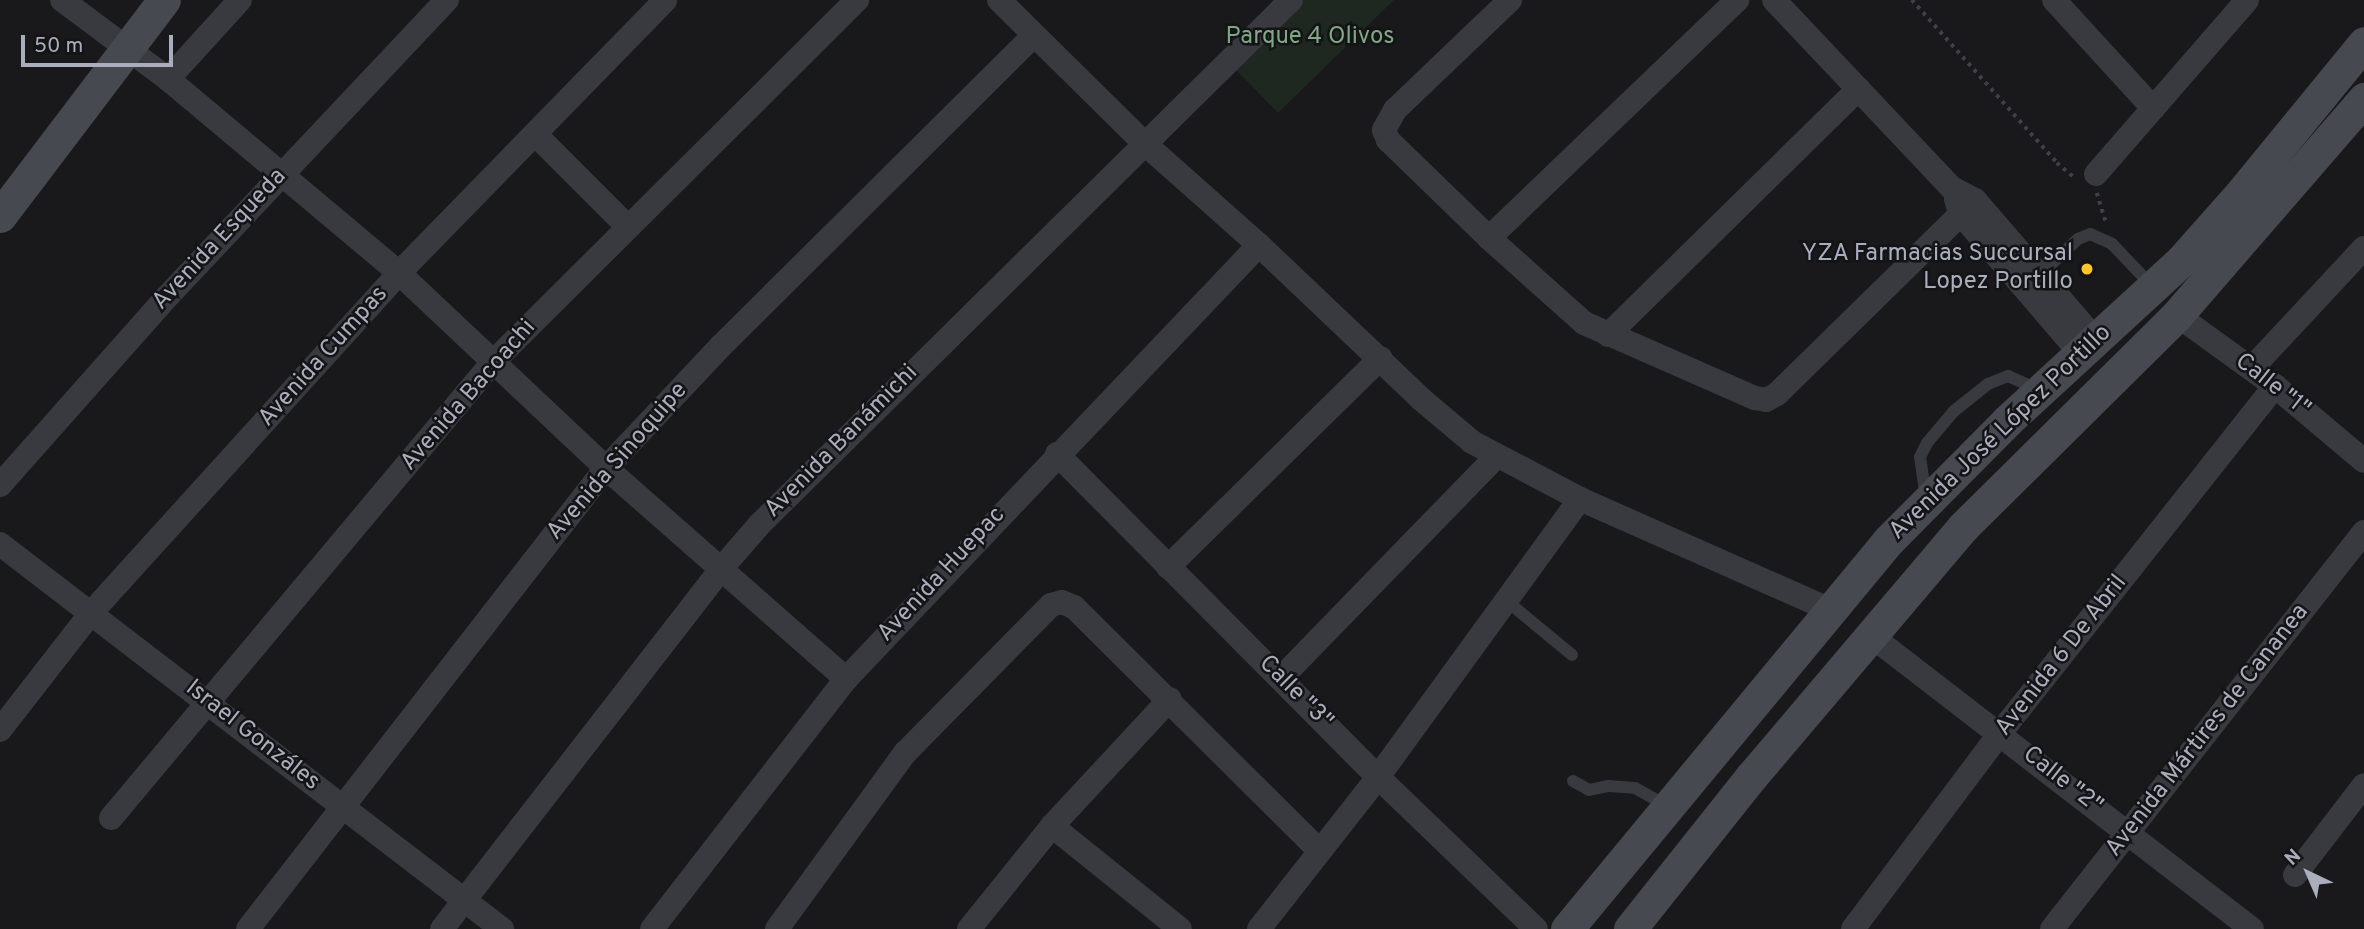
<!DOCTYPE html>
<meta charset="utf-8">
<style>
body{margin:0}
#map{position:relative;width:2364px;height:929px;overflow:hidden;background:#19181b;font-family:Overpass,sans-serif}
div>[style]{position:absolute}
.green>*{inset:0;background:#1e2720}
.path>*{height:3.5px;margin-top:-1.75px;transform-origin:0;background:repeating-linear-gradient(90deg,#3f4147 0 3.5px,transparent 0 8.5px)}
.lane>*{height:12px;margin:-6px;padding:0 6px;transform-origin:6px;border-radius:6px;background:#393a40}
.street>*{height:24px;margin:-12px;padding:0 12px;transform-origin:12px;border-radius:12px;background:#393a40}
.secondary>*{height:33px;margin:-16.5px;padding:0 16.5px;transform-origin:16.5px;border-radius:16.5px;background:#474950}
.dots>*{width:19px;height:19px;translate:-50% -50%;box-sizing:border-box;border:4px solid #141316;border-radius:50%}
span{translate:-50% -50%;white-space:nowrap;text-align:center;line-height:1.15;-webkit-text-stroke:5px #141316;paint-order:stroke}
.park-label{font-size:24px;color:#7fa884}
.street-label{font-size:24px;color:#aaaebc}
.poi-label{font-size:24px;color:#aaaebc}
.right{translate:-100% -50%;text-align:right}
.north{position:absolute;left:2273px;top:838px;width:70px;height:70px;-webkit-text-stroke:5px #141316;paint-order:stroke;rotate:316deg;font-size:19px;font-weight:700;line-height:28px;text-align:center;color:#aaaebc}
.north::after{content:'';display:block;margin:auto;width:24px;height:32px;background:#aaaebc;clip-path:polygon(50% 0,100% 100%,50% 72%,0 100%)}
.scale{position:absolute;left:21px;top:35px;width:152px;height:32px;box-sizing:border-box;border:4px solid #aaaebc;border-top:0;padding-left:9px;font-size:21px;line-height:24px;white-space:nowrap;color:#aaaebc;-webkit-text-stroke:5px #141316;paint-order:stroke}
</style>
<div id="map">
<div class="green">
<i style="clip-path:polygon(1304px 0,1394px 0,1278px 113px,1234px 68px)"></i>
</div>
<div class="path">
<i style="left:1912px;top:0;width:218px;rotate:48.3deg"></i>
<i style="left:2057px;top:163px;width:25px;rotate:40deg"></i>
<i style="left:2097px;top:193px;width:30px;rotate:73deg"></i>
</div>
<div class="lane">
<i style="left:2040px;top:275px;width:52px;rotate:-43.5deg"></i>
<i style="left:2078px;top:239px;width:13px;rotate:-23deg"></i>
<i style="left:2090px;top:234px;width:24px;rotate:24deg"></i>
<i style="left:2112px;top:244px;width:59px;rotate:46.4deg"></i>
<i style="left:1926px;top:498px;width:41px;rotate:-98.3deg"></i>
<i style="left:1920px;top:457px;width:16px;rotate:-63deg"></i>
<i style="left:1927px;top:443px;width:42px;rotate:-49.8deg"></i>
<i style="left:1954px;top:411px;width:43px;rotate:-38.5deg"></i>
<i style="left:1988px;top:384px;width:22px;rotate:-22deg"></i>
<i style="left:2008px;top:376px;width:32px;rotate:24deg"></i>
<i style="left:1508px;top:602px;width:83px;rotate:39.6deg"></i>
<i style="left:1573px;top:781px;width:18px;rotate:29deg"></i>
<i style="left:1589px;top:790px;width:19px;rotate:-12deg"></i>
<i style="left:1608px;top:786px;width:27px;rotate:4deg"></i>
<i style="left:1635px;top:788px;width:37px;rotate:29deg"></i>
</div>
<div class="street">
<i style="left:62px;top:0;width:132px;rotate:36.7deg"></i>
<i style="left:168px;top:79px;width:302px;rotate:40deg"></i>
<i style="left:399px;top:273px;width:284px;rotate:43.3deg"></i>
<i style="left:606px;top:468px;width:320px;rotate:41.3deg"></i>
<i style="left:999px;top:0;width:204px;rotate:44.6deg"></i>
<i style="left:1144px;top:143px;width:154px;rotate:41.6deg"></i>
<i style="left:1259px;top:245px;width:224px;rotate:43.5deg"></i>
<i style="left:1421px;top:399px;width:67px;rotate:40.1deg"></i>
<i style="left:1472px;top:442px;width:122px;rotate:27.8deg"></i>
<i style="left:1580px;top:499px;width:274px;rotate:23.9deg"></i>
<i style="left:1510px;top:0;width:159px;rotate:136.3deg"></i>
<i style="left:1395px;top:110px;width:23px;rotate:119deg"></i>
<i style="left:1384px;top:130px;width:11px;rotate:68deg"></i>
<i style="left:1388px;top:140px;width:141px;rotate:44.1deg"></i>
<i style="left:1489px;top:238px;width:127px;rotate:41.8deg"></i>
<i style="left:1584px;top:323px;width:187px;rotate:23.7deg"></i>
<i style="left:1755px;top:398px;width:11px;rotate:10deg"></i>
<i style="left:1766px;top:400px;width:13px;rotate:-29deg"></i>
<i style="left:1777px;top:394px;width:277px;rotate:-44.4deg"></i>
<i style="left:1774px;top:0;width:259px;rotate:46.6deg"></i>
<i style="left:1952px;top:188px;width:26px;rotate:28deg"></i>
<i style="left:1975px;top:200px;width:185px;rotate:49.2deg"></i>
<i style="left:2054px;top:0;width:147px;rotate:47.5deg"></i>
<i style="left:168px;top:79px;width:107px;rotate:-47.7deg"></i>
<i style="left:536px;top:135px;width:130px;rotate:45deg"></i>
<i style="left:2096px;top:174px;width:230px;rotate:-49deg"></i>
<i style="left:1956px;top:199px;width:15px;rotate:74deg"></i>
<i style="left:1960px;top:213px;width:186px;rotate:49.4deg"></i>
<i style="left:1489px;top:238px;width:344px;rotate:-43.8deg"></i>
<i style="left:2177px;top:315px;width:121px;rotate:35.9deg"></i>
<i style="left:2275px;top:386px;width:116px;rotate:40.1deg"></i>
<i style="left:1608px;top:335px;width:351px;rotate:-44.5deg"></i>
<i style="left:2252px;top:368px;width:164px;rotate:-47deg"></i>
<i style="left:1057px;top:454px;width:455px;rotate:45.2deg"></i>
<i style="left:1378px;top:777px;width:219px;rotate:43.9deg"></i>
<i style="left:0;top:485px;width:250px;rotate:-48.4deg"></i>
<i style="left:166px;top:298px;width:410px;rotate:-46.7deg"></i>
<i style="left:0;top:544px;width:633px;rotate:37.49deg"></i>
<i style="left:1168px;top:567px;width:298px;rotate:-44.5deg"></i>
<i style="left:1870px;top:635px;width:482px;rotate:37.6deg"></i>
<i style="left:1281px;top:678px;width:310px;rotate:-45.8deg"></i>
<i style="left:0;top:730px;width:148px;rotate:-52.1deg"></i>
<i style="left:91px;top:613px;width:459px;rotate:-47.8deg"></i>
<i style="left:399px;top:273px;width:381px;rotate:-45.7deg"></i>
<i style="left:111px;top:818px;width:593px;rotate:-50.06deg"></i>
<i style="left:492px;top:363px;width:515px;rotate:-44.84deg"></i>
<i style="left:1052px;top:826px;width:164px;rotate:38.8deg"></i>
<i style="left:2295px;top:875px;width:113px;rotate:-52.5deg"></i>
<i style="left:248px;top:929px;width:584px;rotate:-52.17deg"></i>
<i style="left:606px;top:468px;width:168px;rotate:-46.7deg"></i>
<i style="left:721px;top:346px;width:441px;rotate:-44.8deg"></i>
<i style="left:442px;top:929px;width:455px;rotate:-52.2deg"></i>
<i style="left:721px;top:569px;width:60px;rotate:-49.1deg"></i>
<i style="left:760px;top:524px;width:746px;rotate:-44.62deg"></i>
<i style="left:652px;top:929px;width:316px;rotate:-52.2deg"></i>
<i style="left:846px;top:679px;width:599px;rotate:-46.42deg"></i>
<i style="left:777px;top:929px;width:218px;rotate:-54deg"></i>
<i style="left:905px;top:753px;width:208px;rotate:-45.4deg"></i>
<i style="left:1051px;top:605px;width:11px;rotate:-15deg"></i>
<i style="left:1062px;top:602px;width:13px;rotate:23deg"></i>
<i style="left:1074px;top:607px;width:346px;rotate:44.8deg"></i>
<i style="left:969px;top:929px;width:132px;rotate:-51.1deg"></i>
<i style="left:1052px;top:826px;width:173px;rotate:-47.1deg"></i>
<i style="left:1259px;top:929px;width:193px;rotate:-51.9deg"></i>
<i style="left:1378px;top:777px;width:344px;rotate:-54deg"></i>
<i style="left:1853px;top:929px;width:245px;rotate:-53.1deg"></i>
<i style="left:2000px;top:733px;width:443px;rotate:-51.6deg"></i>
<i style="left:2052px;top:929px;width:505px;rotate:-51.84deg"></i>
</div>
<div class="secondary">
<i style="left:0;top:216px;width:271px;rotate:-52.8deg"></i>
<i style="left:1567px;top:929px;width:504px;rotate:-50.4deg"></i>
<i style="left:1888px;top:541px;width:169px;rotate:-45.2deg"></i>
<i style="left:2007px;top:421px;width:238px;rotate:-42.6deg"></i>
<i style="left:2182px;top:260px;width:92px;rotate:-48.5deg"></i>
<i style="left:2243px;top:191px;width:191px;rotate:-50.7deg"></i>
<i style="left:1630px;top:929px;width:194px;rotate:-51.5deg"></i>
<i style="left:1751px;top:777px;width:328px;rotate:-49.7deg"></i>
<i style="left:1963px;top:527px;width:301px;rotate:-44.7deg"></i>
<i style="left:2177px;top:315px;width:286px;rotate:-49.1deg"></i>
</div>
<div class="dots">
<i style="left:2087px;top:269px;background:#ffc62c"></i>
</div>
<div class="park-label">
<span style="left:1310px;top:38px">Parque 4 Olivos</span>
</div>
<div class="street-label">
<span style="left:220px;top:240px;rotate:-47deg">Avenida Esqueda</span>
<span style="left:324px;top:357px;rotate:-48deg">Avenida Cumpas</span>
<span style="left:2272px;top:386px;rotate:38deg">Calle "1"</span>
<span style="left:469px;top:396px;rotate:-49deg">Avenida Bacoachi</span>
<span style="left:2001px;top:433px;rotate:-44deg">Avenida José López Portillo</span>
<span style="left:842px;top:442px;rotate:-45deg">Avenida Banámichi</span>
<span style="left:618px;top:462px;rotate:-49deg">Avenida Sinoquipe</span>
<span style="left:942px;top:575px;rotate:-47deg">Avenida Huepac</span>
<span style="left:2062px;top:656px;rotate:-52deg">Avenida 6 De Abril</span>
<span style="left:1295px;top:693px;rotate:45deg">Calle "3"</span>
<span style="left:2208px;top:731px;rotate:-52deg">Avenida Mártires de Cananea</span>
<span style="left:252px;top:736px;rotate:38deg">Israel Gonzáles</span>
<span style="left:2062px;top:781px;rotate:38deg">Calle "2"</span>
</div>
<div class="poi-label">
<span class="right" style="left:2073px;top:269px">YZA Farmacias Succursal<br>Lopez Portillo</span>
</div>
<div class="north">N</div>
<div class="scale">50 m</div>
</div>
